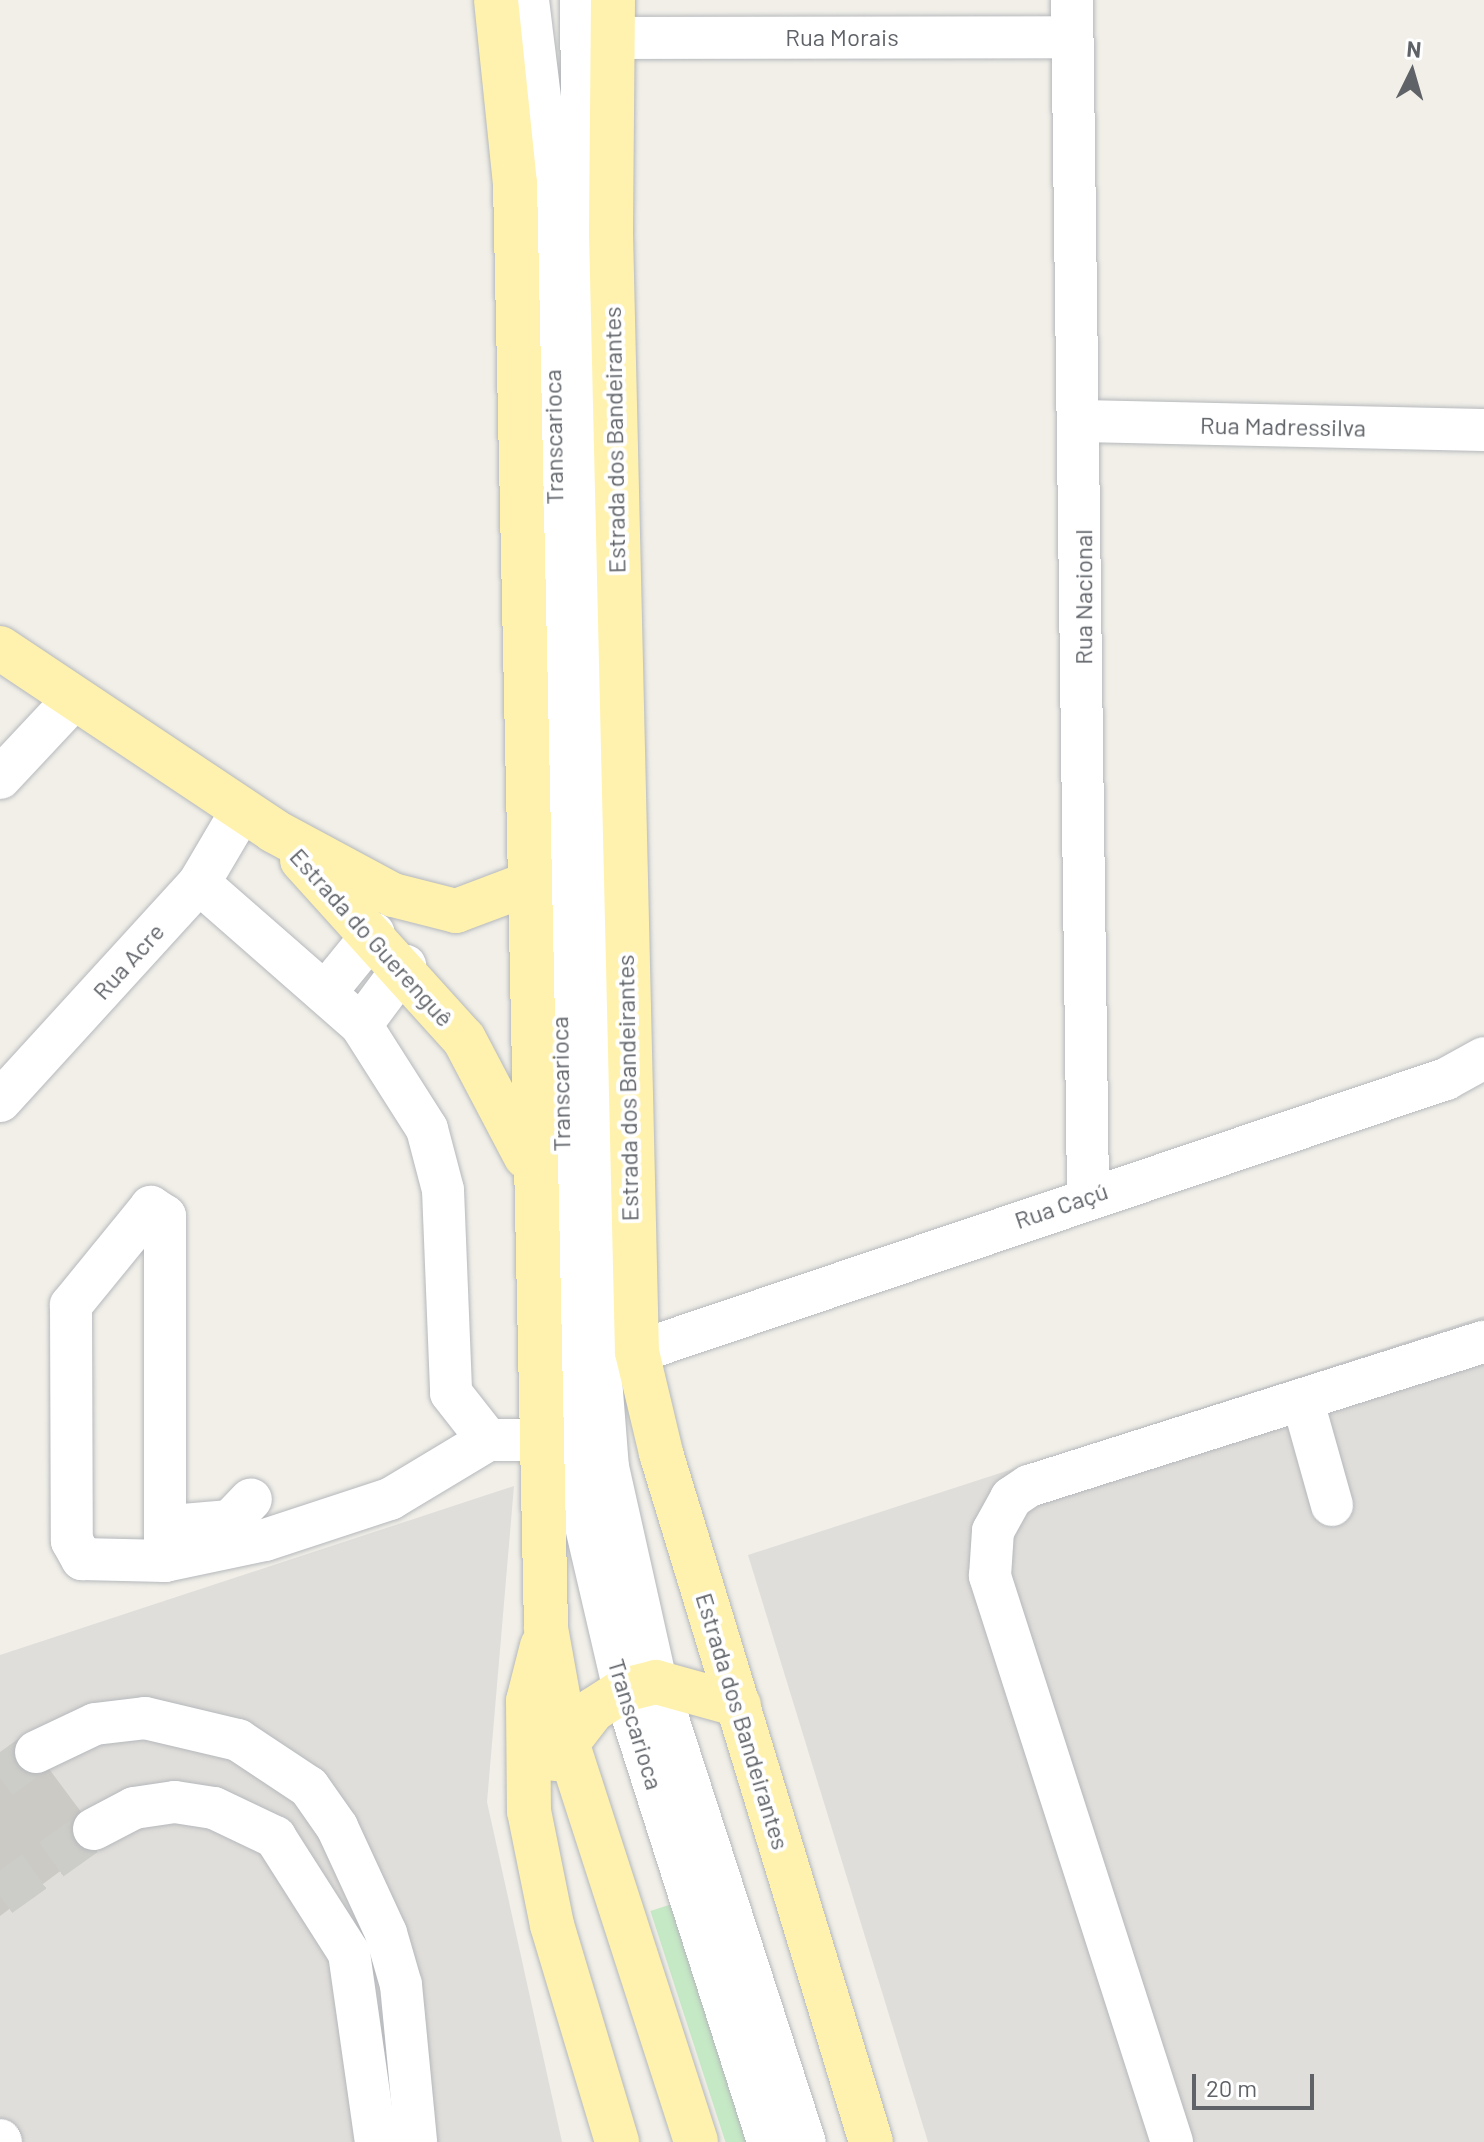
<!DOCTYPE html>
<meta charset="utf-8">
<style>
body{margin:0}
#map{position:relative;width:1484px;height:2142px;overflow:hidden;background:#f1efe8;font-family:Barlow,sans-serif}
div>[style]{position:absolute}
.industrial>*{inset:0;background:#e0deda}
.green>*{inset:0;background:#c5e8c5;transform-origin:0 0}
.building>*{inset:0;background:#cccac5}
.minor-tunnel>*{height:42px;margin-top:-21px;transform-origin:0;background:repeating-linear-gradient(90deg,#ccccc8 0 42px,transparent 0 63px)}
.roads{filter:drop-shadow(0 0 2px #b5b8bc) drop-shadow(0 0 2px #b5b8bc)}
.minor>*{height:42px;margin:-21px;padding:0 21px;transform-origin:21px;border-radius:21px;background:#fff}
.major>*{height:44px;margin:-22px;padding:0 22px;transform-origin:22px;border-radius:22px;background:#fff2af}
span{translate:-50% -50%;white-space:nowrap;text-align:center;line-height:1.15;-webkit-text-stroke:8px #fff;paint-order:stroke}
.street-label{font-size:24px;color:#5f6368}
.north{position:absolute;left:1372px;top:32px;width:80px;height:80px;-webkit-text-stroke:6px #fff;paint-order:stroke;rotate:5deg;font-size:22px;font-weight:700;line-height:32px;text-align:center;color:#5f6368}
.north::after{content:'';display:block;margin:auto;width:28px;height:36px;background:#5f6368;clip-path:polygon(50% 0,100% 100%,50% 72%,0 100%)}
.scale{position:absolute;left:1192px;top:2074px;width:122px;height:36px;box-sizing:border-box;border:4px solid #5f6368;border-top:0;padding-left:10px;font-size:24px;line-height:28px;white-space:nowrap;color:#5f6368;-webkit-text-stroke:6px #fff;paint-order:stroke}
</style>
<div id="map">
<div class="industrial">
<i style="clip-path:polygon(1484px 1316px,1484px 2142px,928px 2142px,748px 1555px)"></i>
<i style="clip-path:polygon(514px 1486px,487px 1802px,562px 2142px,0 2142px,0 1655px)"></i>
</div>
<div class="green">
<i style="left:678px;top:1902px;width:253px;height:29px;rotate:72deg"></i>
</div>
<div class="building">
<i style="clip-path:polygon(29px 1742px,102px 1840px,0 1916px,0 1764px)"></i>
</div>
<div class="minor-tunnel">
<i style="left:0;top:1778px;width:44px;rotate:-35.8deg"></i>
<i style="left:0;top:1896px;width:115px;rotate:-35.5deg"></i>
</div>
<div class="roads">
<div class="minor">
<i style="left:528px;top:0;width:181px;rotate:83deg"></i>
<i style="left:550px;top:180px;width:792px;rotate:89.42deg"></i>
<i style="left:558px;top:972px;width:499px;rotate:88.3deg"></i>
<i style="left:573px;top:1471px;width:225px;rotate:76.9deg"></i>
<i style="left:624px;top:1690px;width:474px;rotate:72.3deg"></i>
<i style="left:581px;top:0;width:1290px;rotate:89.42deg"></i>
<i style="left:594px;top:1290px;width:178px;rotate:85.5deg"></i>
<i style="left:608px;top:1467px;width:220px;rotate:77.4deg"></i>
<i style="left:656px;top:1682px;width:484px;rotate:72.1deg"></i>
<i style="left:1072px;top:0;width:1195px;rotate:89.23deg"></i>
<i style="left:612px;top:38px;width:459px;rotate:-0.1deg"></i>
<i style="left:1081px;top:421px;width:403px;rotate:1.3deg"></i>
<i style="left:0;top:778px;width:108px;rotate:-46.9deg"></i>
<i style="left:199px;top:883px;width:215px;rotate:41.2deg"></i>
<i style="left:361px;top:1025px;width:123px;rotate:57.6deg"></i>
<i style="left:427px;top:1129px;width:63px;rotate:75.3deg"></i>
<i style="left:443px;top:1190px;width:203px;rotate:87.7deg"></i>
<i style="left:451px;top:1393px;width:60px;rotate:51.8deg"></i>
<i style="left:325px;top:993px;width:77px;rotate:-50.8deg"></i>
<i style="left:361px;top:1025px;width:74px;rotate:-53.3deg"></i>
<i style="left:0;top:1101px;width:295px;rotate:-47.6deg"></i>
<i style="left:199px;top:883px;width:85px;rotate:-59.5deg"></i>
<i style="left:637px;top:1352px;width:854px;rotate:-18.65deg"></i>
<i style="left:1446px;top:1079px;width:43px;rotate:-28.9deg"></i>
<i style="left:1303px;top:1402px;width:107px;rotate:74.3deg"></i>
<i style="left:183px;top:1525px;width:47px;rotate:-4.9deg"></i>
<i style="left:230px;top:1521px;width:30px;rotate:-46deg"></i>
<i style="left:165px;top:1561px;width:345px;rotate:-90deg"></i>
<i style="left:165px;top:1216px;width:17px;rotate:-147deg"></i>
<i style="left:151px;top:1207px;width:127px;rotate:129.2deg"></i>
<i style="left:71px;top:1305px;width:236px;rotate:89.8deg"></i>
<i style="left:72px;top:1541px;width:21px;rotate:61deg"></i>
<i style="left:82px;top:1559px;width:83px;rotate:1.4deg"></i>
<i style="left:165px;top:1561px;width:102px;rotate:-11.9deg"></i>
<i style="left:265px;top:1540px;width:132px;rotate:-18.2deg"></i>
<i style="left:390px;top:1499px;width:114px;rotate:-31deg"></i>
<i style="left:488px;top:1440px;width:53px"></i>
<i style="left:36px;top:1752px;width:65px;rotate:-25.4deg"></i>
<i style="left:95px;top:1724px;width:50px;rotate:-6.8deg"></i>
<i style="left:145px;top:1718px;width:96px;rotate:13.3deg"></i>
<i style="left:238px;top:1740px;width:85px;rotate:33.5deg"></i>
<i style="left:309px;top:1787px;width:49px;rotate:55deg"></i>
<i style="left:337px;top:1827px;width:117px;rotate:65.2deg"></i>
<i style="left:386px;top:1933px;width:54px;rotate:73.9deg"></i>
<i style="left:401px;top:1985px;width:158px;rotate:84.5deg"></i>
<i style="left:94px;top:1829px;width:45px;rotate:-27.7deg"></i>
<i style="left:134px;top:1808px;width:41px;rotate:-8.3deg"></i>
<i style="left:175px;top:1802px;width:39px;rotate:9deg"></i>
<i style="left:214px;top:1808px;width:68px;rotate:25.4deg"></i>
<i style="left:275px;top:1837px;width:138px;rotate:57.5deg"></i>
<i style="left:349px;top:1953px;width:191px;rotate:81.9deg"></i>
<i style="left:0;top:2140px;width:2px;rotate:63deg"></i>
<i style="left:1172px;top:2142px;width:595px;rotate:-107.83deg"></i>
<i style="left:990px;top:1576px;width:45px;rotate:-86.2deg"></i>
<i style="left:993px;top:1531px;width:38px;rotate:-61deg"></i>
<i style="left:1011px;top:1498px;width:22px;rotate:-34deg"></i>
<i style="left:1029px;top:1486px;width:477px;rotate:-17.6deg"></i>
</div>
<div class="major">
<i style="left:496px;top:0;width:184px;rotate:84.1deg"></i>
<i style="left:515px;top:183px;width:1445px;rotate:88.77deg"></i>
<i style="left:546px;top:1628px;width:113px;rotate:79.8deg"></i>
<i style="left:566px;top:1739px;width:423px;rotate:72.1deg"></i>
<i style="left:613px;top:0;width:233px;rotate:90.5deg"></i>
<i style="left:611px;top:233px;width:1119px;rotate:88.67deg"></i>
<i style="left:637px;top:1352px;width:104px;rotate:76.6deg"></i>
<i style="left:661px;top:1453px;width:720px;rotate:73.05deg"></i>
<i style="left:0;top:648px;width:329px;rotate:33.7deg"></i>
<i style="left:274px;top:831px;width:135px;rotate:28.3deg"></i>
<i style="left:393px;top:895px;width:65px;rotate:14.3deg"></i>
<i style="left:456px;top:911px;width:77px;rotate:-20.6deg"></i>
<i style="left:302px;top:860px;width:241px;rotate:47.9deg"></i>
<i style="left:464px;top:1039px;width:133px;rotate:62.3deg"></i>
<i style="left:542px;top:1646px;width:57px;rotate:104.3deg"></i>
<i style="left:528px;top:1701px;width:110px;rotate:89.5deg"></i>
<i style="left:529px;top:1811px;width:116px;rotate:78.6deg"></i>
<i style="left:552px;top:1925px;width:227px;rotate:73.3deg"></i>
<i style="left:555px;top:1759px;width:62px;rotate:-52.2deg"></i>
<i style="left:593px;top:1710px;width:37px;rotate:-33deg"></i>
<i style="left:624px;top:1690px;width:33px;rotate:-14deg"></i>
<i style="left:656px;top:1682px;width:86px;rotate:15.5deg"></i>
</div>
</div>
<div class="street-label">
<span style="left:842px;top:37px">Rua Morais</span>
<span style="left:1283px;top:426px;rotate:1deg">Rua Madressilva</span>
<span style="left:553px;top:437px;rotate:-91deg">Transcarioca</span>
<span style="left:614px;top:440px;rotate:-91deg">Estrada dos Bandeirantes</span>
<span style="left:1083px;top:597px;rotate:-90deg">Rua Nacional</span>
<span style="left:372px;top:937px;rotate:48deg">Estrada do Guerenguê</span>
<span style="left:128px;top:961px;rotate:-48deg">Rua Acre</span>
<span style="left:560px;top:1084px;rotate:-91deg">Transcarioca</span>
<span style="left:627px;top:1088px;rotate:-91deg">Estrada dos Bandeirantes</span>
<span style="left:1061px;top:1205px;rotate:-19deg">Rua Caçú</span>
<span style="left:743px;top:1721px;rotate:73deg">Estrada dos Bandeirantes</span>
<span style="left:636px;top:1724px;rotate:73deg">Transcarioca</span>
</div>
<div class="north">N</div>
<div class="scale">20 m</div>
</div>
